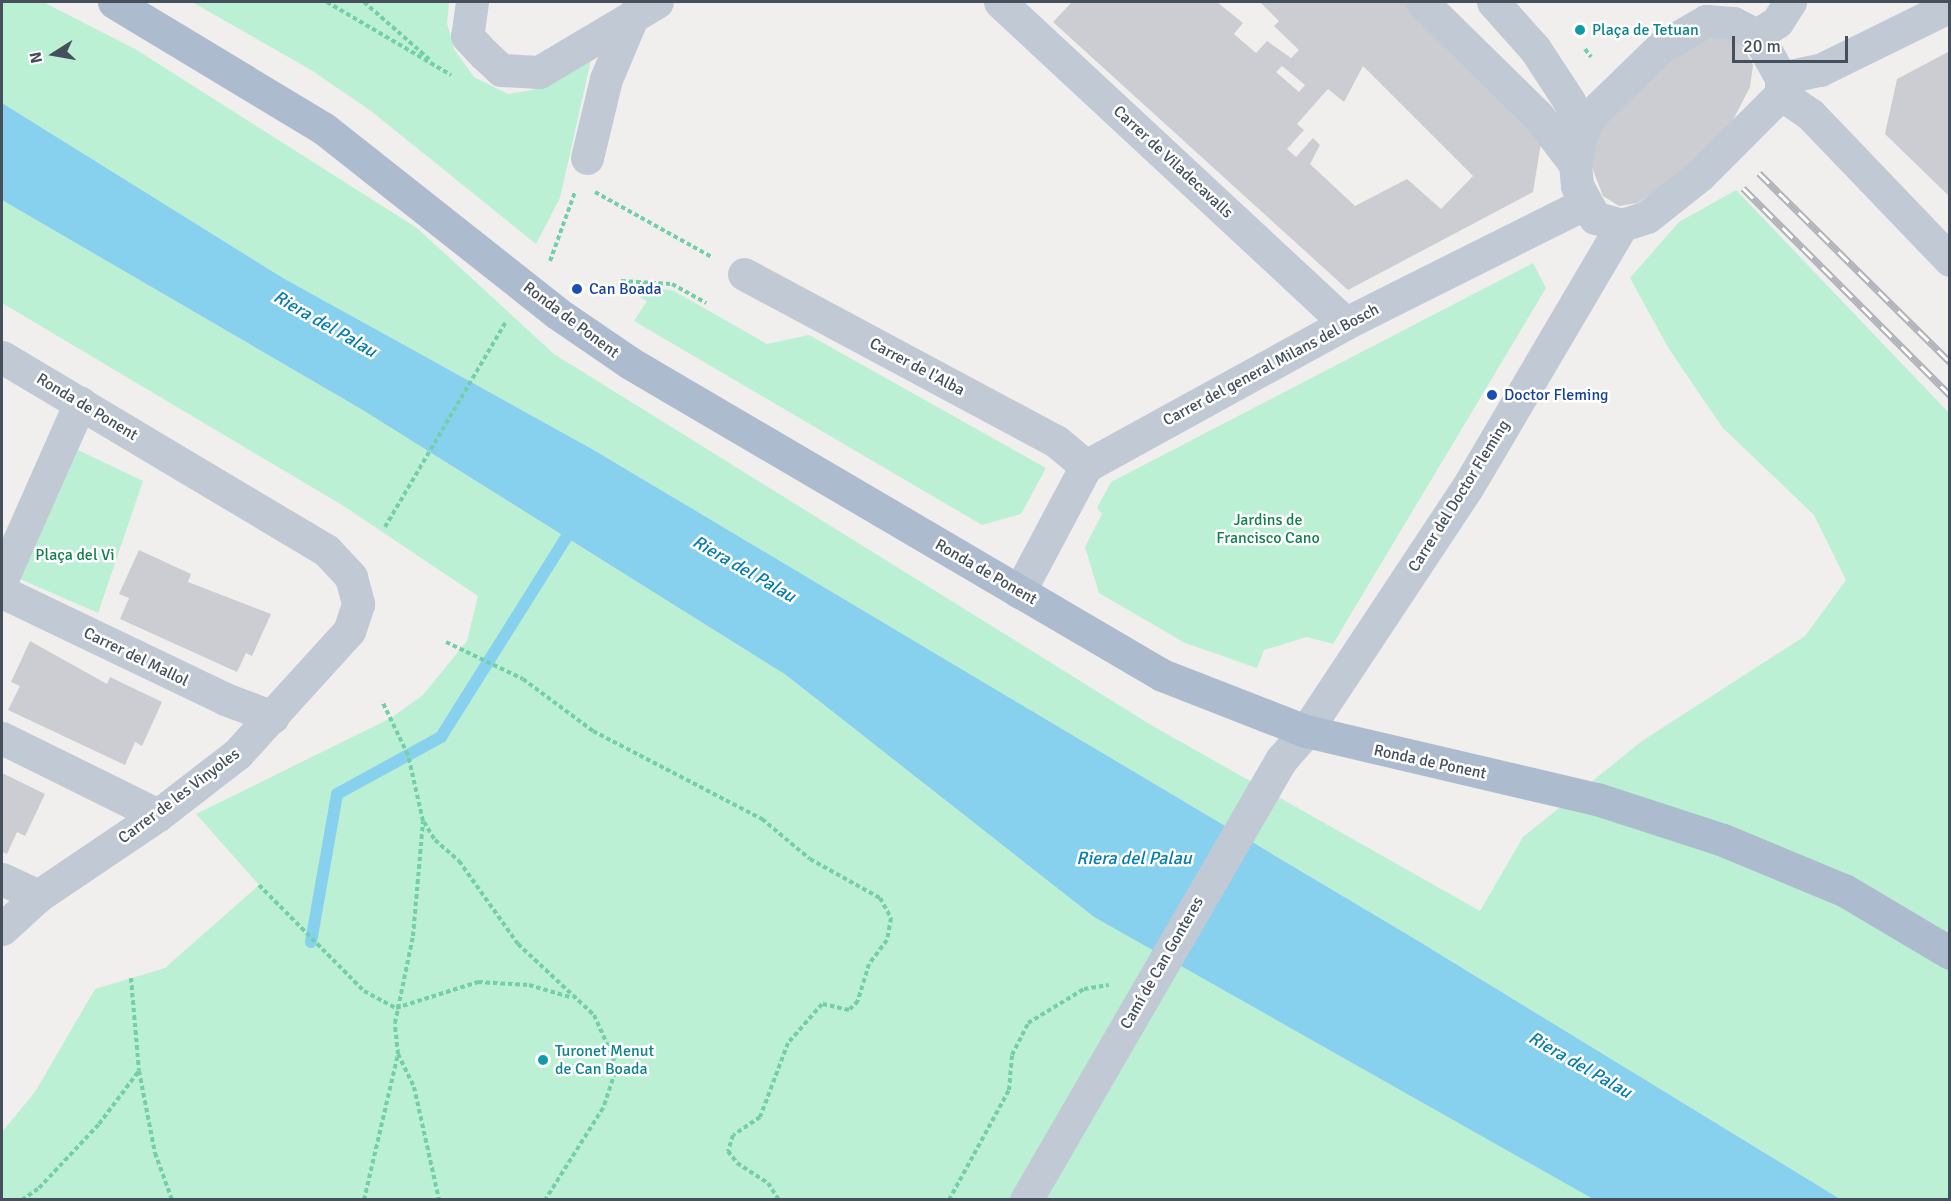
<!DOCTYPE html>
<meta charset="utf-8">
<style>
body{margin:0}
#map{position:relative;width:1951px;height:1201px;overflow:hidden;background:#f1eeee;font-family:Signika,sans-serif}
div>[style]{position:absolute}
.green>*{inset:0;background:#bbf0d4}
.water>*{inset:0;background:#87d1ee}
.stream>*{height:12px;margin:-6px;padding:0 6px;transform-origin:6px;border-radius:6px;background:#87d1ee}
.building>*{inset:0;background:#cbcdd3}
.path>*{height:4px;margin-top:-2px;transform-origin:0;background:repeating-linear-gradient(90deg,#72cfa8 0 4.5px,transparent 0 7.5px)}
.minor>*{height:33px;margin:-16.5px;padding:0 16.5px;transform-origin:16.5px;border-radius:16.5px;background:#c1c9d4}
.major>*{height:33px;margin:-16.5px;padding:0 16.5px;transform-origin:16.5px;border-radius:16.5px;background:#adbbce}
.rail>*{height:7px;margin-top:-3.5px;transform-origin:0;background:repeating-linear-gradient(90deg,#fff 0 14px,#b0b3b9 0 28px);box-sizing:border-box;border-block:2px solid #b0b3b9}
.dots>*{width:16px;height:16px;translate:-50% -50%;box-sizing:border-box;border:3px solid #fff;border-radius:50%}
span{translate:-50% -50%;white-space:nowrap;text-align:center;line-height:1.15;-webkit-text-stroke:5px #fff;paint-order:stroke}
.culture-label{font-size:16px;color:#0d838f}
.left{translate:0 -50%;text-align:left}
.street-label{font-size:16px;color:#46505c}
.transit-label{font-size:16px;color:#164399}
.park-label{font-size:16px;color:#148052}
.water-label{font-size:18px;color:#087ead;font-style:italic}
.frame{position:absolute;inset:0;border:3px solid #46505c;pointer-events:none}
.north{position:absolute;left:24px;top:24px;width:60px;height:60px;-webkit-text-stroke:4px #fff;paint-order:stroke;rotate:259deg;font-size:16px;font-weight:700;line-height:24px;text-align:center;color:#46505c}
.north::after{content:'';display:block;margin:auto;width:21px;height:27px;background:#46505c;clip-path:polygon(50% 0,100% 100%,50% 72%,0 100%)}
.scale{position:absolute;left:1732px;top:36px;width:116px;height:27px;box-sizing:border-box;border:3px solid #46505c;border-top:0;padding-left:8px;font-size:18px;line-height:21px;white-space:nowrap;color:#46505c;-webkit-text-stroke:4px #fff;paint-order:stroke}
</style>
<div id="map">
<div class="green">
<i style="clip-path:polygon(2px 2px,43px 2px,135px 49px,417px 228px,554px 354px,1151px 725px,1480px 911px,1523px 837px,1642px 741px,1805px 636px,1846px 580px,1814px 515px,1722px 427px,1669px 349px,1630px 278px,1679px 222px,1736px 190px,1949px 413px,1949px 1199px,1840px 1199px,1415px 939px,592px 449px,283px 278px,2px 103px)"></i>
<i style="clip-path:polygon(192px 2px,449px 2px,447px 23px,454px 49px,474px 77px,508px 94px,543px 88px,591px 60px,560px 198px,536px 244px,371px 111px,311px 70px)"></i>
<i style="clip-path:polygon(2px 200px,361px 409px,786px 675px,1094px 917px,1593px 1199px,2px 1199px,2px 1132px,35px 1092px,95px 989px,165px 968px,259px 885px,196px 814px,391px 718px,423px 695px,467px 641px,478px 596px,342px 505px,2px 303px)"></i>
<i style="clip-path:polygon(1533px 263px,1546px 288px,1333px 644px,1307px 637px,1264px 650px,1257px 668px,1185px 643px,1099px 593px,1085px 547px,1102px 514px,1097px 508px,1111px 482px)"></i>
<i style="clip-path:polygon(640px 285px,674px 291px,767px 344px,809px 335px,1046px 468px,1021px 514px,982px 525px,634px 321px,647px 301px,625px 288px)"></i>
<i style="clip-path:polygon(78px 450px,143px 481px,98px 613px,20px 579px)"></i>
</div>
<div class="water">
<i style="clip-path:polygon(2px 103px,283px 278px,592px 449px,1415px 939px,1840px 1199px,1593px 1199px,1094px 917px,786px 675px,361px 409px,2px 200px)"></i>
</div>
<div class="stream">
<i style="left:311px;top:942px;width:150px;rotate:-80deg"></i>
<i style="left:337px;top:794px;width:119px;rotate:-28.7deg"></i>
<i style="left:441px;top:737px;width:250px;rotate:-57.9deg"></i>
</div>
<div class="building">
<i style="clip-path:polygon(evenodd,1072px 2px,1217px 2px,1243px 23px,1234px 34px,1256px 53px,1267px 41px,1291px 58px,1299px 50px,1274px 26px,1279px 21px,1260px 2px,1405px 2px,1447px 34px,1541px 143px,1533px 192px,1348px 290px,1053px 22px,1072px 2px,1282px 66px,1305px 85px,1299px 92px,1276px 72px,1282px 66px,1072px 2px,1363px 66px,1473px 176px,1441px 209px,1407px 179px,1355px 206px,1310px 164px,1320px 145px,1313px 138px,1296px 157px,1287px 149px,1304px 130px,1297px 124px,1328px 89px,1344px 102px,1363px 66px)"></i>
<i style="clip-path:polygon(1702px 35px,1730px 36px,1744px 49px,1753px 65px,1750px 87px,1733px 120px,1686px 170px,1638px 203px,1619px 206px,1603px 196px,1587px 154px,1613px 102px)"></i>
<i style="clip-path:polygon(1950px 51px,1950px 197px,1885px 134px,1897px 79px)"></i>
<i style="clip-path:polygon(139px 550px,191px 574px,188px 582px,271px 614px,252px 656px,246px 653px,237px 672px,120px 619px,129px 598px,119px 594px)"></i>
<i style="clip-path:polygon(30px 641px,107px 684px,110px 677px,162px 702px,142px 746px,135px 742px,125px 765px,8px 710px,20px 686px,11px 682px)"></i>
<i style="clip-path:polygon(2px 773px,45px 794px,25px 836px,17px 832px,7px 854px,2px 852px)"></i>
</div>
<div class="path">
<i style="left:327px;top:2px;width:144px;rotate:30.5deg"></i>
<i style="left:364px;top:2px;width:88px;rotate:41.3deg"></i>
<i style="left:1585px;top:49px;width:10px;rotate:53deg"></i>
<i style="left:595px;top:192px;width:134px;rotate:29.1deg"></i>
<i style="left:550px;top:261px;width:73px;rotate:-70.1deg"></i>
<i style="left:621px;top:281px;width:51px;rotate:3.4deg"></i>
<i style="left:672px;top:284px;width:39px;rotate:29deg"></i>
<i style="left:385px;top:527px;width:237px;rotate:-59.5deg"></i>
<i style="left:446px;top:642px;width:85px;rotate:25.7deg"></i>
<i style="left:523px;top:679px;width:87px;rotate:36.6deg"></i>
<i style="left:593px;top:731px;width:191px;rotate:27.5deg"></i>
<i style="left:762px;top:819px;width:62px;rotate:39.8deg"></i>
<i style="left:810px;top:859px;width:80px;rotate:29.1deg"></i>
<i style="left:880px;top:898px;width:23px;rotate:61deg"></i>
<i style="left:891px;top:918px;width:22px;rotate:100deg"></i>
<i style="left:887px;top:940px;width:30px;rotate:127deg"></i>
<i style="left:869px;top:964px;width:39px;rotate:107deg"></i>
<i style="left:858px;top:1001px;width:13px;rotate:135deg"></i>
<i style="left:849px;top:1010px;width:28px;rotate:-167deg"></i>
<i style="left:822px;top:1004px;width:52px;rotate:131.1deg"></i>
<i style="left:788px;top:1043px;width:79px;rotate:110.7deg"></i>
<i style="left:760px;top:1117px;width:32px;rotate:146deg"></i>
<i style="left:733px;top:1135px;width:17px;rotate:107deg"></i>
<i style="left:728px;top:1151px;width:15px;rotate:53deg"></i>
<i style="left:737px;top:1163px;width:37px;rotate:33deg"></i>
<i style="left:768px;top:1183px;width:20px;rotate:57deg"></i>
<i style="left:424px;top:822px;width:21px;rotate:59deg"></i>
<i style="left:435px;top:840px;width:32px;rotate:41deg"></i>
<i style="left:459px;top:861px;width:102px;rotate:54.6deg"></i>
<i style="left:518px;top:944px;width:104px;rotate:43.1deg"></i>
<i style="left:594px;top:1015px;width:46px;rotate:65.7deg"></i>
<i style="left:613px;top:1057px;width:15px;rotate:82deg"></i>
<i style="left:615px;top:1072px;width:38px;rotate:108deg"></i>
<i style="left:603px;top:1108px;width:109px;rotate:122.2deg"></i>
<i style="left:259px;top:885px;width:149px;rotate:45.3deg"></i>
<i style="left:364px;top:991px;width:36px;rotate:28deg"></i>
<i style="left:396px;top:1008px;width:86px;rotate:-17.6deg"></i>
<i style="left:478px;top:982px;width:51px;rotate:3.4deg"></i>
<i style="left:529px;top:985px;width:43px;rotate:16.3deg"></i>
<i style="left:131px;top:978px;width:93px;rotate:85.1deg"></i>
<i style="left:139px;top:1071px;width:84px;rotate:79deg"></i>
<i style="left:155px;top:1153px;width:50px;rotate:70.1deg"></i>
<i style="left:398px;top:1054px;width:37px;rotate:64deg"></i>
<i style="left:414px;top:1087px;width:116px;rotate:77.5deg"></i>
<i style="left:22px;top:1200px;width:21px;rotate:-35deg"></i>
<i style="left:39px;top:1188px;width:88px;rotate:-46.8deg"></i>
<i style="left:99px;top:1124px;width:65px;rotate:-53.1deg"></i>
<i style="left:364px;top:1200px;width:150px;rotate:-76.9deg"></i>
<i style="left:398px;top:1054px;width:31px;rotate:-96deg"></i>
<i style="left:395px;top:1023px;width:89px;rotate:-78.3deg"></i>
<i style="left:413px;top:936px;width:115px;rotate:-85deg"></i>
<i style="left:423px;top:821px;width:68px;rotate:-102.8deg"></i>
<i style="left:408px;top:755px;width:60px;rotate:-115.7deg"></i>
<i style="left:949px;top:1200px;width:125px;rotate:-61.4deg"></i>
<i style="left:1009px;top:1090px;width:35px;rotate:-85deg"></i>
<i style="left:1012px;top:1055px;width:36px;rotate:-63deg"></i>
<i style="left:1028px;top:1023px;width:66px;rotate:-31.3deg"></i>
<i style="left:1084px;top:989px;width:25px;rotate:-9deg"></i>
</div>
<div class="minor">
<i style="left:472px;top:2px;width:34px;rotate:98deg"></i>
<i style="left:467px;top:36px;width:25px;rotate:47deg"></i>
<i style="left:484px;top:54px;width:23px;rotate:43deg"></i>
<i style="left:501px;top:70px;width:38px;rotate:3deg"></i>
<i style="left:539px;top:72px;width:137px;rotate:-30.7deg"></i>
<i style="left:1000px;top:2px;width:472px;rotate:42.9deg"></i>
<i style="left:1422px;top:2px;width:163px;rotate:44.5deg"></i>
<i style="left:1538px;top:116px;width:61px;rotate:52.4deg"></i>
<i style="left:1493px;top:2px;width:63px;rotate:48.2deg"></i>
<i style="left:1535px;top:49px;width:62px;rotate:56.8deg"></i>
<i style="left:1569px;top:101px;width:34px;rotate:69deg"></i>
<i style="left:1706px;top:21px;width:27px;rotate:4deg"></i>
<i style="left:1733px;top:23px;width:27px;rotate:27deg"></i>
<i style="left:1757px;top:35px;width:49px;rotate:60.8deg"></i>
<i style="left:1781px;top:78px;width:16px;rotate:90deg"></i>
<i style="left:1781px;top:94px;width:115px;rotate:135deg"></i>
<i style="left:1700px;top:175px;width:68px;rotate:141.6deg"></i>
<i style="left:1647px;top:217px;width:26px;rotate:162deg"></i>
<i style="left:1622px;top:225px;width:28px;rotate:-165deg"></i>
<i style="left:1595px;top:218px;width:37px;rotate:-119deg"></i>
<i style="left:1577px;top:186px;width:22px;rotate:-95deg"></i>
<i style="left:1575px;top:164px;width:32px;rotate:-79deg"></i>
<i style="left:1581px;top:133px;width:23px;rotate:-59deg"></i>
<i style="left:1593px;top:113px;width:95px;rotate:-44.1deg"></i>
<i style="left:1661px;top:47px;width:52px;rotate:-30deg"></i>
<i style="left:1757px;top:35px;width:24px;rotate:-33deg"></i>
<i style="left:1777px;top:22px;width:24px;rotate:-57deg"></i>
<i style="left:1781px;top:78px;width:40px;rotate:-12deg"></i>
<i style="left:1820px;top:70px;width:145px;rotate:-26.2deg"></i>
<i style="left:1781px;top:94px;width:35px;rotate:35deg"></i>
<i style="left:1810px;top:114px;width:202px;rotate:46.2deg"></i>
<i style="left:587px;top:158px;width:81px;rotate:-76.5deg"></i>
<i style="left:606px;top:79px;width:69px;rotate:-67.1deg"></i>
<i style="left:744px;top:274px;width:354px;rotate:28.2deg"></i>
<i style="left:1056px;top:441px;width:39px;rotate:40deg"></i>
<i style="left:2px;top:357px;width:377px;rotate:30.8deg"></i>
<i style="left:326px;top:550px;width:37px;rotate:47deg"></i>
<i style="left:351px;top:577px;width:28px;rotate:75deg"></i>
<i style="left:358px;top:604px;width:28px;rotate:108deg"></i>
<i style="left:349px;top:631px;width:166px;rotate:132.3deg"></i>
<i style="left:237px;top:754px;width:100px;rotate:142.3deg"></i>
<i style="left:158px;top:815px;width:145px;rotate:146deg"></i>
<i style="left:38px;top:896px;width:49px;rotate:137.5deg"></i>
<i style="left:2px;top:579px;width:193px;rotate:-66.1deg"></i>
<i style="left:2px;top:592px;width:247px;rotate:25.6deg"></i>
<i style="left:225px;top:699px;width:51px;rotate:20.6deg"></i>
<i style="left:1019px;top:592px;width:143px;rotate:-62deg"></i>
<i style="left:1086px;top:466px;width:297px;rotate:-28.8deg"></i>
<i style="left:1346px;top:323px;width:266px;rotate:-26.6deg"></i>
<i style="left:2px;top:738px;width:174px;rotate:26.3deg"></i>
<i style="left:2px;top:879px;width:40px;rotate:25deg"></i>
<i style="left:1026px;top:1200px;width:509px;rotate:-59.91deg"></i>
<i style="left:1281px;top:760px;width:38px;rotate:-49deg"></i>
<i style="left:1306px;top:731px;width:291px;rotate:-56.5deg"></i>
<i style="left:1467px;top:488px;width:305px;rotate:-59.5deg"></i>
</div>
<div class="major">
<i style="left:114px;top:2px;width:244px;rotate:31.1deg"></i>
<i style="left:323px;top:128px;width:298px;rotate:38.3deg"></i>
<i style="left:557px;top:313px;width:88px;rotate:34.4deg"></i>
<i style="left:630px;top:363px;width:617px;rotate:30.39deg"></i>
<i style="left:1162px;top:675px;width:155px;rotate:21.3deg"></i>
<i style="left:1306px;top:731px;width:299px;rotate:13.2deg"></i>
<i style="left:1597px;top:799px;width:133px;rotate:18deg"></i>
<i style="left:1723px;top:840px;width:131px;rotate:22.5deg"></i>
<i style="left:1844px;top:890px;width:123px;rotate:30.7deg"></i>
</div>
<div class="rail">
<i style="left:1759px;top:173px;width:269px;rotate:44.7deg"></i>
<i style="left:1743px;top:188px;width:293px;rotate:45deg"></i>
</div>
<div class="dots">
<i style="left:1580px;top:30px;background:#0f9aa8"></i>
<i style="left:577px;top:289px;background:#1a4fb4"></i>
<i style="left:1492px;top:395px;background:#1a4fb4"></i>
<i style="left:543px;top:1060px;background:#0f9aa8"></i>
</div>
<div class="culture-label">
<span class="left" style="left:1592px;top:30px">Plaça de Tetuan</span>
<span class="left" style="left:555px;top:1060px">Turonet Menut<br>de Can Boada</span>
</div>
<div class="street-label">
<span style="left:1173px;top:162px;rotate:43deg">Carrer de Viladecavalls</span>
<span style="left:571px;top:320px;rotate:37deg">Ronda de Ponent</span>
<span style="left:1271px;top:365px;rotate:-28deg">Carrer del general Milans del Bosch</span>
<span style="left:917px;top:367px;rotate:28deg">Carrer de l'Alba</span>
<span style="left:87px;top:407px;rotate:31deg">Ronda de Ponent</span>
<span style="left:1459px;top:496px;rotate:-58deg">Carrer del Doctor Fleming</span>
<span style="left:986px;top:572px;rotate:30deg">Ronda de Ponent</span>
<span style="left:136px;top:657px;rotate:26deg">Carrer del Mallol</span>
<span style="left:1430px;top:762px;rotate:12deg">Ronda de Ponent</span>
<span style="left:179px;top:796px;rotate:-37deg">Carrer de les Vinyoles</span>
<span style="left:1162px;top:963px;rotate:-60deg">Camí de Can Gonteres</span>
</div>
<div class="transit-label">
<span class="left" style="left:589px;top:289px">Can Boada</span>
<span class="left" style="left:1504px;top:395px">Doctor Fleming</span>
</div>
<div class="park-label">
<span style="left:1268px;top:529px">Jardins de<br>Francisco Cano</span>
<span style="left:75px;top:555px">Plaça del Vi</span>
</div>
<div class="water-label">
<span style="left:325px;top:324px;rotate:30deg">Riera del Palau</span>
<span style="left:744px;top:569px;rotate:30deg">Riera del Palau</span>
<span style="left:1134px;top:858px">Riera del Palau</span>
<span style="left:1580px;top:1065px;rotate:30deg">Riera del Palau</span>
</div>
<div class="frame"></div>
<div class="north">N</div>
<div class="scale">20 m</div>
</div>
